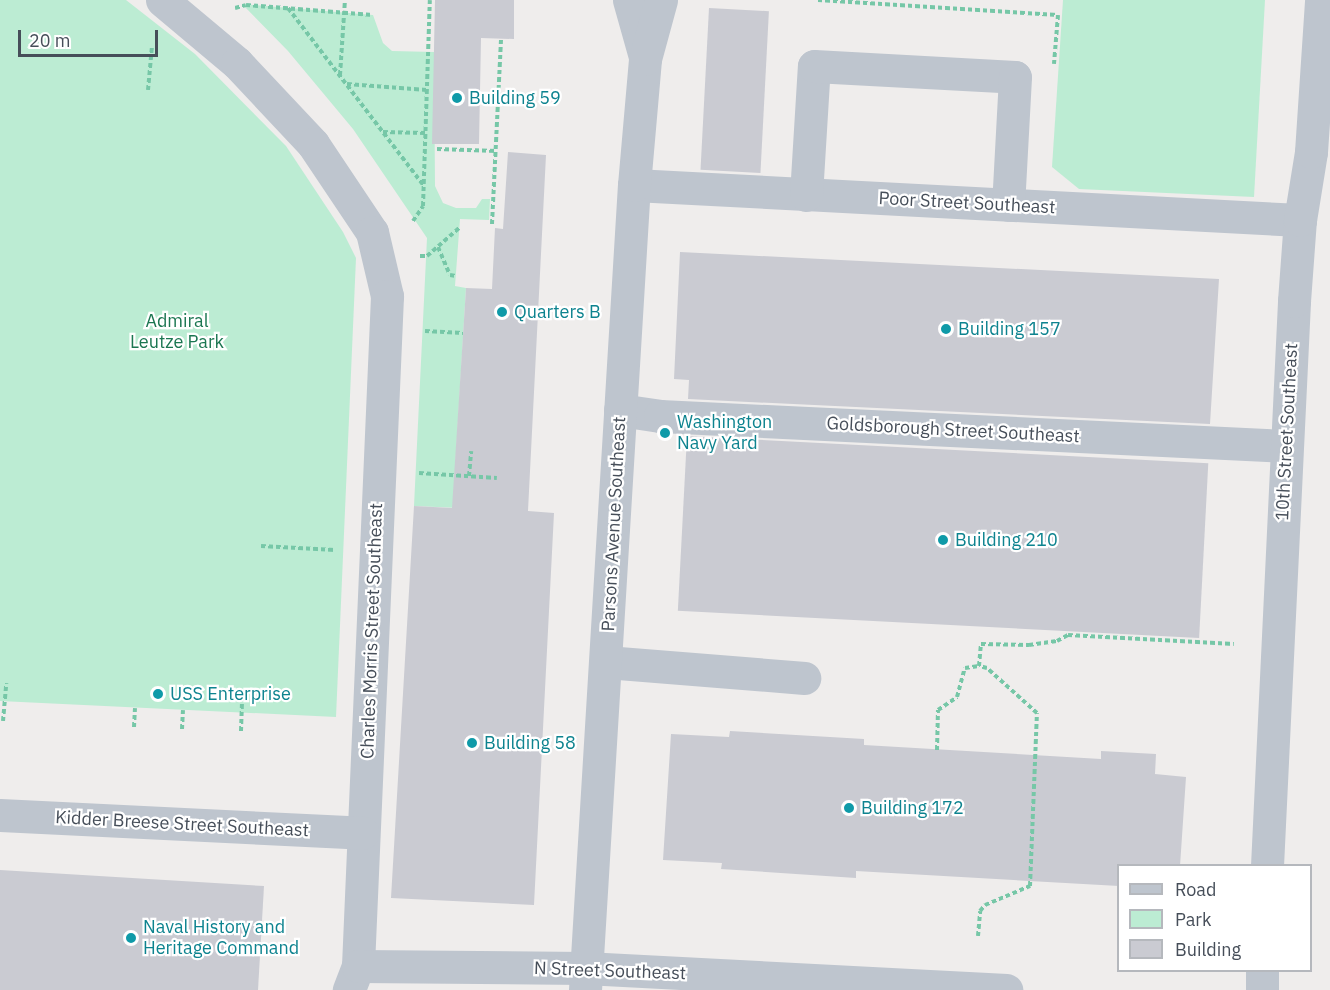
<!DOCTYPE html>
<style>
body{margin:0}
#map{position:relative;width:1330px;height:990px;overflow:hidden;background:#efedec;font-family:"IBM Plex Sans",sans-serif}
div>[style]{position:absolute}
.green>*{inset:0;background:#bcecd3}
.building>*{inset:0;background:#cacbd2;transform-origin:0 0}
.path>*{height:4px;margin-top:-2px;transform-origin:0;background:repeating-linear-gradient(90deg,#76c7a7 0 4.5px,transparent 0 7.5px)}
.minor>*{height:33px;margin:-16.5px;padding:0 16.5px;transform-origin:16.5px;border-radius:16.5px;background:#bec5ce}
.dots>*{width:16px;height:16px;translate:-50% -50%;box-sizing:border-box;border:3px solid #fff;border-radius:50%}
span{translate:-50% -50%;white-space:nowrap;text-align:center;line-height:1.15;-webkit-text-stroke:4.5px #fff;paint-order:stroke}
.culture-label{font-size:18px;color:#0d838f}
.left{translate:0 -50%;text-align:left}
.street-label{font-size:18px;color:#464e59}
.park-label{font-size:18px;color:#1b7651}
.legend{position:absolute;left:1117px;top:864px;width:195px;height:108px;box-sizing:border-box;background:#fff;border:2px solid #b5b8bd;margin:0;padding:8px 10px;list-style:none;font-size:18px;color:#464e59}
.legend li{display:flex;align-items:center;gap:12px;height:30px}
.legend b{width:30px;border:2px solid #b5b8bd}
.scale{position:absolute;left:18px;top:30px;width:140px;height:27px;box-sizing:border-box;border:3px solid #464e59;border-top:0;padding-left:8px;font-size:18px;line-height:21px;white-space:nowrap;color:#464e59;-webkit-text-stroke:4px #fff;paint-order:stroke}
</style>
<div id="map">
<div class="green">
<i style="clip-path:polygon(0 0,126px 0,195px 54px,286px 146px,343px 232px,356px 258px,336px 717px,0 701px)"></i>
<i style="clip-path:polygon(1063px 0,1265px 0,1254px 197px,1079px 189px,1052px 167px)"></i>
<i style="clip-path:polygon(242px 4px,373px 15px,383px 43px,392px 51px,434px 52px,435px 186px,443px 203px,456px 208px,476px 208px,482px 199px,490px 199px,489px 220px,460px 219px,455px 286px,466px 288px,454px 486px,528px 511px,414px 506px,427px 238px,353px 129px,288px 51px)"></i>
</div>
<div class="building">
<i style="clip-path:polygon(435px 0,514px 0,514px 39px,481px 38px,479px 144px,432px 144px)"></i>
<i style="left:709px;top:8px;width:60px;height:162px;rotate:3deg"></i>
<i style="clip-path:polygon(508px 152px,546px 155px,528px 511px,554px 513px,534px 905px,391px 898px,414px 506px,452px 508px,466px 288px,492px 289px,495px 228px,503px 229px)"></i>
<i style="clip-path:polygon(680px 252px,1219px 279px,1210px 424px,688px 399px,689px 380px,674px 379px)"></i>
<i style="left:687px;top:436px;width:522px;height:175px;rotate:3deg"></i>
<i style="clip-path:polygon(730px 731px,864px 739px,864px 745px,1101px 759px,1101px 751px,1156px 754px,1155px 774px,1186px 777px,1180px 866px,1119px 866px,1119px 886px,856px 871px,856px 878px,721px 869px,722px 863px,663px 860px,671px 734px,729px 737px)"></i>
<i style="clip-path:polygon(0 870px,264px 886px,258px 990px,0 990px)"></i>
</div>
<div class="path">
<i style="left:818px;top:0;width:240px;rotate:3.6deg"></i>
<i style="left:1058px;top:15px;width:49px;rotate:94.7deg"></i>
<i style="left:235px;top:8px;width:11px;rotate:-15deg"></i>
<i style="left:246px;top:5px;width:127px;rotate:4.5deg"></i>
<i style="left:288px;top:8px;width:224px;rotate:52.6deg"></i>
<i style="left:340px;top:75px;width:75px;rotate:-86.2deg"></i>
<i style="left:347px;top:84px;width:80px;rotate:4.3deg"></i>
<i style="left:148px;top:90px;width:44px;rotate:-84.8deg"></i>
<i style="left:383px;top:132px;width:42px;rotate:1.4deg"></i>
<i style="left:437px;top:149px;width:60px;rotate:1.9deg"></i>
<i style="left:413px;top:221px;width:18px;rotate:-56deg"></i>
<i style="left:423px;top:206px;width:206px;rotate:-88.1deg"></i>
<i style="left:492px;top:224px;width:185px;rotate:-87.2deg"></i>
<i style="left:438px;top:247px;width:30px;rotate:67deg"></i>
<i style="left:450px;top:275px;width:6px;rotate:9deg"></i>
<i style="left:420px;top:256px;width:7px"></i>
<i style="left:427px;top:256px;width:43px;rotate:-41.2deg"></i>
<i style="left:425px;top:331px;width:38px;rotate:3deg"></i>
<i style="left:419px;top:473px;width:78px;rotate:3.7deg"></i>
<i style="left:469px;top:476px;width:25px;rotate:-85deg"></i>
<i style="left:261px;top:546px;width:74px;rotate:3.1deg"></i>
<i style="left:3px;top:721px;width:38px;rotate:-85deg"></i>
<i style="left:134px;top:727px;width:19px;rotate:-87deg"></i>
<i style="left:182px;top:729px;width:19px;rotate:-87deg"></i>
<i style="left:241px;top:731px;width:36px;rotate:-88deg"></i>
<i style="left:937px;top:750px;width:40px;rotate:-88.6deg"></i>
<i style="left:938px;top:710px;width:23px;rotate:-34deg"></i>
<i style="left:957px;top:697px;width:30px;rotate:-75deg"></i>
<i style="left:965px;top:668px;width:14px;rotate:-8deg"></i>
<i style="left:978px;top:936px;width:25px;rotate:-85deg"></i>
<i style="left:980px;top:911px;width:8px;rotate:-50deg"></i>
<i style="left:985px;top:905px;width:49px;rotate:-22.9deg"></i>
<i style="left:1030px;top:886px;width:173px;rotate:-87.7deg"></i>
<i style="left:1037px;top:713px;width:67px;rotate:-138deg"></i>
<i style="left:987px;top:668px;width:8px;rotate:-166deg"></i>
<i style="left:979px;top:666px;width:22px;rotate:-85deg"></i>
<i style="left:981px;top:644px;width:48px;rotate:1.2deg"></i>
<i style="left:1029px;top:645px;width:28px;rotate:-8deg"></i>
<i style="left:1057px;top:641px;width:13px;rotate:-29deg"></i>
<i style="left:1068px;top:635px;width:166px;rotate:3.1deg"></i>
</div>
<div class="minor">
<i style="left:162px;top:0;width:98px;rotate:40deg"></i>
<i style="left:237px;top:63px;width:111px;rotate:46.8deg"></i>
<i style="left:313px;top:144px;width:106px;rotate:56.2deg"></i>
<i style="left:372px;top:232px;width:66px;rotate:76.8deg"></i>
<i style="left:387px;top:296px;width:671px;rotate:92.48deg"></i>
<i style="left:358px;top:966px;width:26px;rotate:111deg"></i>
<i style="left:629px;top:0;width:59px;rotate:74.3deg"></i>
<i style="left:634px;top:185px;width:667px;rotate:3.01deg"></i>
<i style="left:806px;top:195px;width:129px;rotate:-86.5deg"></i>
<i style="left:814px;top:66px;width:201px;rotate:3.1deg"></i>
<i style="left:1015px;top:77px;width:128px;rotate:93.1deg"></i>
<i style="left:620px;top:410px;width:40px;rotate:8.5deg"></i>
<i style="left:660px;top:416px;width:627px;rotate:2.74deg"></i>
<i style="left:606px;top:662px;width:199px;rotate:4.6deg"></i>
<i style="left:0;top:815px;width:363px;rotate:2.8deg"></i>
<i style="left:1267px;top:866px;width:566px;rotate:-87.26deg"></i>
<i style="left:1294px;top:301px;width:81px;rotate:-85.8deg"></i>
<i style="left:1300px;top:220px;width:69px;rotate:-80.8deg"></i>
<i style="left:1311px;top:152px;width:152px;rotate:-86.2deg"></i>
<i style="left:358px;top:966px;width:227px;rotate:0.5deg"></i>
<i style="left:585px;top:968px;width:422px;rotate:3deg"></i>
<i style="left:585px;top:990px;width:806px;rotate:-86.52deg"></i>
<i style="left:634px;top:185px;width:126px;rotate:-85deg"></i>
<i style="left:645px;top:59px;width:61px;rotate:-74.8deg"></i>
<i style="left:1262px;top:990px;width:20px;rotate:-90deg"></i>
</div>
<div class="dots">
<i style="left:457px;top:98px;background:#0f9aa8"></i>
<i style="left:502px;top:312px;background:#0f9aa8"></i>
<i style="left:946px;top:329px;background:#0f9aa8"></i>
<i style="left:665px;top:433px;background:#0f9aa8"></i>
<i style="left:943px;top:540px;background:#0f9aa8"></i>
<i style="left:158px;top:694px;background:#0f9aa8"></i>
<i style="left:472px;top:743px;background:#0f9aa8"></i>
<i style="left:849px;top:808px;background:#0f9aa8"></i>
<i style="left:131px;top:938px;background:#0f9aa8"></i>
</div>
<div class="culture-label">
<span class="left" style="left:469px;top:98px">Building 59</span>
<span class="left" style="left:514px;top:312px">Quarters B</span>
<span class="left" style="left:958px;top:329px">Building 157</span>
<span class="left" style="left:677px;top:433px">Washington<br>Navy Yard</span>
<span class="left" style="left:955px;top:540px">Building 210</span>
<span class="left" style="left:170px;top:694px">USS Enterprise</span>
<span class="left" style="left:484px;top:743px">Building 58</span>
<span class="left" style="left:861px;top:808px">Building 172</span>
<span class="left" style="left:143px;top:938px">Naval History and<br>Heritage Command</span>
</div>
<div class="street-label">
<span style="left:967px;top:203px;rotate:3deg">Poor Street Southeast</span>
<span style="left:953px;top:430px;rotate:3deg">Goldsborough Street Southeast</span>
<span style="left:1287px;top:432px;rotate:-87deg">10th Street Southeast</span>
<span style="left:614px;top:524px;rotate:-87deg">Parsons Avenue Southeast</span>
<span style="left:372px;top:631px;rotate:-88deg">Charles Morris Street Southeast</span>
<span style="left:182px;top:824px;rotate:3deg">Kidder Breese Street Southeast</span>
<span style="left:610px;top:971px;rotate:2deg">N Street Southeast</span>
</div>
<div class="park-label">
<span style="left:177px;top:332px">Admiral<br>Leutze Park</span>
</div>
<ul class="legend">
<li><b style="height:8px;background:#bec5ce"></b>Road</li>
<li><b style="height:16px;background:#bcecd3"></b>Park</li>
<li><b style="height:16px;background:#cacbd2"></b>Building</li>
</ul>
<div class="scale">20 m</div>
</div>
